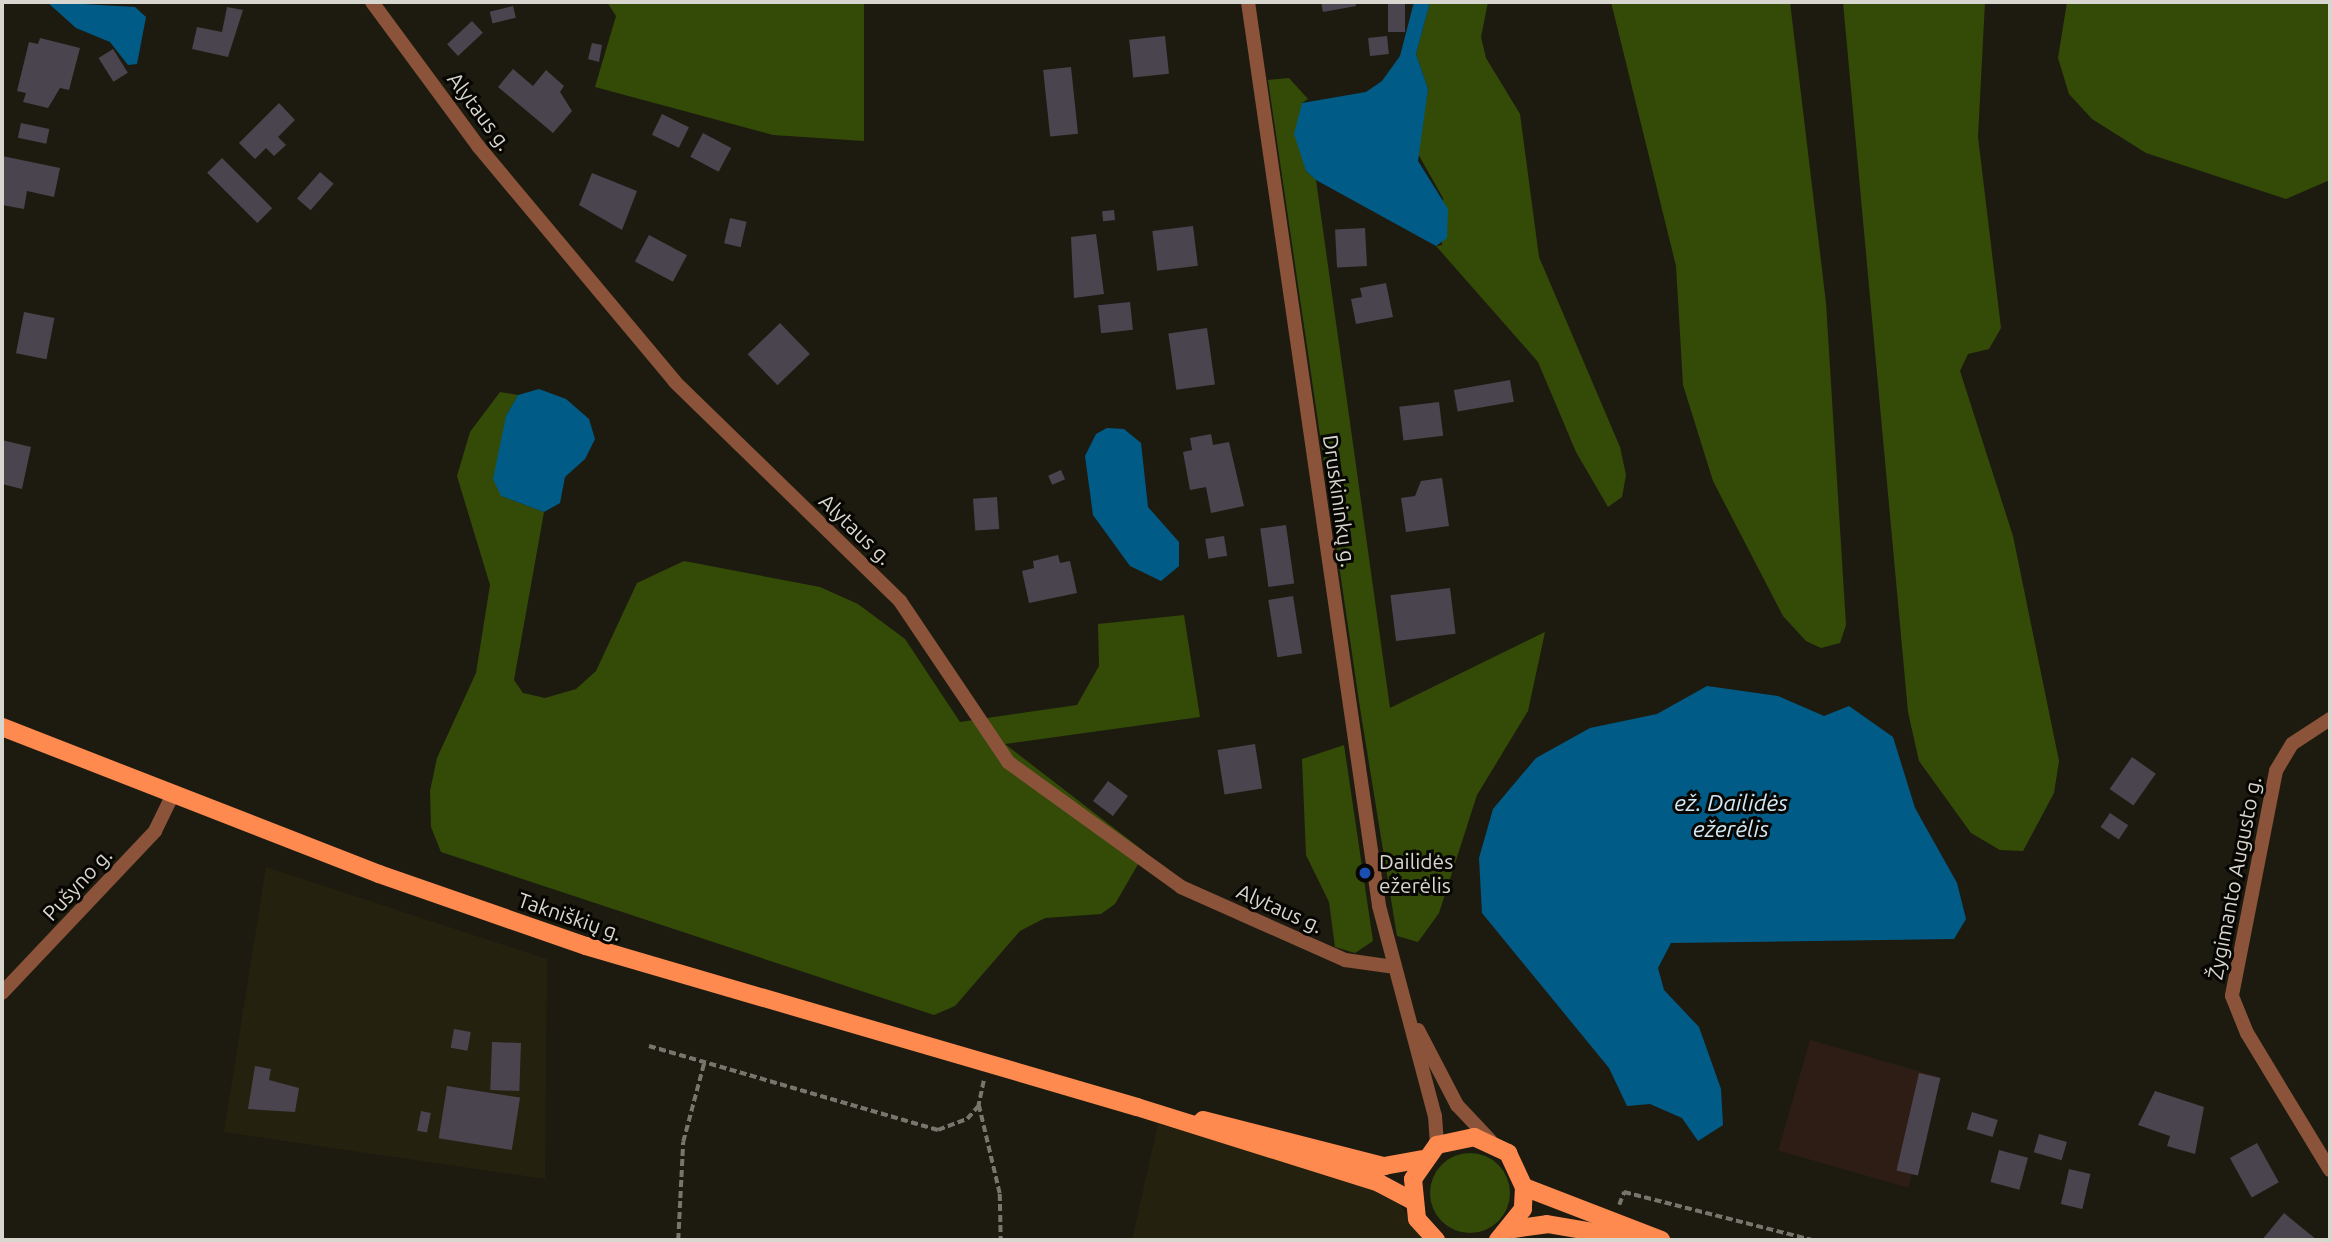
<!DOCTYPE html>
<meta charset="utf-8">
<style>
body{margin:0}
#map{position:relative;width:2332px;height:1242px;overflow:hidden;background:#1d1b10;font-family:Ubuntu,sans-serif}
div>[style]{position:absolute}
.built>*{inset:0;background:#25210f}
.industrial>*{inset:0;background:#2e1d15;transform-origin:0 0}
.green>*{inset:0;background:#334b07}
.round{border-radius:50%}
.water>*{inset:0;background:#005c87}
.building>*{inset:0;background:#4a444f;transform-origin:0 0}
.path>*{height:3.5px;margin-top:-1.75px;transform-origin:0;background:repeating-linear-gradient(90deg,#77756c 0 7px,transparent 0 10.5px)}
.minor>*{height:14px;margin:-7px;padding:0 7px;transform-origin:7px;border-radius:7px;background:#8b5339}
.primary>*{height:18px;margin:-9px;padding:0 9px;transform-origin:9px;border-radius:9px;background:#fe8a4f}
.dots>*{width:19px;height:19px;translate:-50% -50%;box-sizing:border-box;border:4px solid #070603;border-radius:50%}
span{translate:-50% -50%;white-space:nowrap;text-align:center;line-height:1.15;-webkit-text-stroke:6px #070603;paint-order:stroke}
.street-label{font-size:21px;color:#d8d7cf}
.poi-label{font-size:21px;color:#d8d7cf}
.left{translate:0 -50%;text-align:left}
.water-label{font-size:23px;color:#d2e8f7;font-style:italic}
.frame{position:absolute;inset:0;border:4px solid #d8d7cf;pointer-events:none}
</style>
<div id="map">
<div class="built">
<i style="clip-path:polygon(266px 867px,547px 959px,545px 1179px,224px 1132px)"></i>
<i style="clip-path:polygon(1158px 1124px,1374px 1185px,1400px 1204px,1422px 1240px,1132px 1240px)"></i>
</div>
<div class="industrial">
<i style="left:1810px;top:1040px;width:135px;height:115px;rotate:16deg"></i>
</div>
<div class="green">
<i style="clip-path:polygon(607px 2px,864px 2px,864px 141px,773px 135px,595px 87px,616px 16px)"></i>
<i style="clip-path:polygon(1430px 2px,1488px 2px,1481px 37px,1486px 58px,1520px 114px,1539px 257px,1620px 447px,1626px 475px,1622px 497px,1608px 507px,1576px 452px,1538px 362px,1436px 246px,1442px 245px,1443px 198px,1417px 152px,1428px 89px,1416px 54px)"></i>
<i style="clip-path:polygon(1611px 2px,1790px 2px,1826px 303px,1846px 625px,1840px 643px,1821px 648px,1806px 641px,1783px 616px,1713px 481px,1683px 385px,1676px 266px)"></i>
<i style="clip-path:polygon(1843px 2px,1985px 2px,1978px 137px,2001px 328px,1989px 349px,1968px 354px,1960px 371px,2013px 536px,2059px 761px,2054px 793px,2023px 851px,2000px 850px,1971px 833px,1919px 761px,1908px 712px)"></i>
<i style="clip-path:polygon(2067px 2px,2330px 2px,2330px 180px,2286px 199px,2146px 153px,2092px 119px,2069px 94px,2058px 58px)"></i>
<i style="clip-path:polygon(1289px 78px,1308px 99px,1302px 103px,1306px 171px,1316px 180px,1390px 708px,1545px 632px,1528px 711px,1477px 795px,1439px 913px,1418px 942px,1397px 936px,1360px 708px,1268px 80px)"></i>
<i style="clip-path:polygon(500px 392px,518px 395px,506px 416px,501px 496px,544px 512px,514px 680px,523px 693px,545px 698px,576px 689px,596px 671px,637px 583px,684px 561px,820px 587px,858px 604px,905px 639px,960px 722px,1077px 705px,1099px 666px,1098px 624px,1184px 615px,1200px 717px,1005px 744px,1145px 852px,1115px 904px,1101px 914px,1045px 918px,1020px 931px,955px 1006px,934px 1015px,441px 852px,431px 827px,430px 791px,437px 758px,476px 673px,490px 585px,457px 476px,470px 432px)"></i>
<i style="clip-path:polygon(1344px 745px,1373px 941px,1355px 953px,1335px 947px,1329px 902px,1306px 855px,1302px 759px)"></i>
<i class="round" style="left:1430px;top:1153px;width:80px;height:80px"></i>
</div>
<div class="water">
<i style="clip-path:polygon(47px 2px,135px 7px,146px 17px,137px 64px,128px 65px,110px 42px,76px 28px)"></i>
<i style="clip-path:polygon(1414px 2px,1430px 2px,1416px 54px,1428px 89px,1418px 161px,1448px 209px,1447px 238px,1436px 246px,1316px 180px,1306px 171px,1294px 134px,1302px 103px,1366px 92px,1382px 81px,1400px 56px)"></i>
<i style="clip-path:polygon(539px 389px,566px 399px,589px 419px,595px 439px,585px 459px,565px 477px,560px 503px,544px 512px,501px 496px,493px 479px,506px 416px,518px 395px)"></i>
<i style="clip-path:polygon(1107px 428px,1124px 429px,1141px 443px,1148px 507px,1179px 542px,1179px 566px,1161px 581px,1130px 566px,1093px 515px,1085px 456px,1096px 434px)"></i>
<i style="clip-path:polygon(1707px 686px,1778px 696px,1824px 716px,1849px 706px,1893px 737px,1915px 808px,1957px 883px,1966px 919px,1954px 939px,1671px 943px,1658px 968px,1664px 990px,1699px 1027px,1721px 1089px,1723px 1125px,1698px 1141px,1682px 1118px,1650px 1104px,1627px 1106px,1609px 1068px,1482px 913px,1479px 858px,1493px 809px,1536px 758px,1590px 728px,1657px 714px)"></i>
</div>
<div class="building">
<i style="clip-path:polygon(1321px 2px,1355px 2px,1356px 6px,1323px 12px)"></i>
<i style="left:1388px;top:2px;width:17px;height:30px"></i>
<i style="left:513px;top:6px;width:12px;height:24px;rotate:76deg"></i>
<i style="clip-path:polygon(227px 7px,243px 10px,228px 57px,192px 49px,197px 27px,222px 32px)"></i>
<i style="left:472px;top:21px;width:16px;height:34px;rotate:47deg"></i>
<i style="left:1165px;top:36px;width:38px;height:36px;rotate:84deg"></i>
<i style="left:1387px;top:36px;width:18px;height:19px;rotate:84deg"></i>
<i style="clip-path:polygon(40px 38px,80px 48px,69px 90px,60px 88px,48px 108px,23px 102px,26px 93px,17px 91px,29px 42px,38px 44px)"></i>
<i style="clip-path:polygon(592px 43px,602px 45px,599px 62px,588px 59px)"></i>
<i style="left:113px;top:49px;width:28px;height:17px;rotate:58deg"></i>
<i style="left:1071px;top:67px;width:67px;height:28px;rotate:84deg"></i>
<i style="clip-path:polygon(513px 69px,533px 86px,546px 70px,564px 86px,560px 92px,572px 111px,553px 133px,498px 87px)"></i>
<i style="clip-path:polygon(279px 103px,295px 120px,278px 137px,286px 145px,274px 156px,266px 148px,255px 159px,239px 143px)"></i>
<i style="left:662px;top:114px;width:30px;height:23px;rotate:26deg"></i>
<i style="left:21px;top:123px;width:29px;height:15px;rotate:12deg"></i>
<i style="left:703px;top:133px;width:32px;height:27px;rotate:28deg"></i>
<i style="clip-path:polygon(2px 156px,60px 168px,54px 197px,27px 191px,24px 209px,2px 205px)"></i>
<i style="left:222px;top:158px;width:71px;height:21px;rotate:45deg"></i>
<i style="left:320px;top:172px;width:18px;height:35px;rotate:41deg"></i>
<i style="clip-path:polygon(592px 173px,637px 191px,622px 230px,579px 205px)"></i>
<i style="left:1114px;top:210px;width:10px;height:12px;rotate:84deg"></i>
<i style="left:730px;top:218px;width:17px;height:26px;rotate:13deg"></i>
<i style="left:1193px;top:226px;width:40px;height:41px;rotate:83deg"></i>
<i style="left:1365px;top:228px;width:38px;height:30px;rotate:87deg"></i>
<i style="clip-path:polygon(1096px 234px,1104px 294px,1074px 298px,1071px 237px)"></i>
<i style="left:649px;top:235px;width:43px;height:30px;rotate:28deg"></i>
<i style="clip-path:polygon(1386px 283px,1393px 317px,1356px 324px,1351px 299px,1362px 297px,1360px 288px)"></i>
<i style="left:1130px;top:302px;width:28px;height:32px;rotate:84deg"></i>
<i style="left:24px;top:312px;width:31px;height:42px;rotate:11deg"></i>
<i style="left:780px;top:323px;width:43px;height:45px;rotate:46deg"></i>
<i style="left:1207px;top:328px;width:57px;height:39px;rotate:82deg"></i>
<i style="left:1510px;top:380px;width:22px;height:57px;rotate:80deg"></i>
<i style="left:1439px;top:402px;width:34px;height:40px;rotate:83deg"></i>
<i style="clip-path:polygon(1211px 434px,1213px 445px,1229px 442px,1244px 506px,1211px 513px,1206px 487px,1190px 490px,1183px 452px,1192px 450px,1190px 438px)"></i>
<i style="clip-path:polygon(2px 440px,31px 447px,22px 489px,2px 484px)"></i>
<i style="left:1061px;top:470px;width:10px;height:14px;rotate:66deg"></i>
<i style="clip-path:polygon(1442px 478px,1449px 526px,1406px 532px,1401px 498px,1415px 496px,1421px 481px)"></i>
<i style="left:997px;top:497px;width:32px;height:24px;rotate:86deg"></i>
<i style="left:1286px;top:525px;width:59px;height:26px;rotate:82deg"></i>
<i style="left:1224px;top:536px;width:20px;height:19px;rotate:81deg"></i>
<i style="clip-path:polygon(1058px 555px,1060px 563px,1070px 561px,1077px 593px,1029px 603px,1022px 571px,1034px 568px,1033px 561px)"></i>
<i style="left:1450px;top:588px;width:46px;height:60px;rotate:83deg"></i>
<i style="left:1293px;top:596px;width:58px;height:25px;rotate:81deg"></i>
<i style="left:1255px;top:744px;width:45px;height:38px;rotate:81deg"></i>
<i style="left:2132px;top:757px;width:29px;height:39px;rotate:35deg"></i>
<i style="left:1108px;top:781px;width:25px;height:25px;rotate:37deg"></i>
<i style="left:2110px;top:813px;width:22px;height:17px;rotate:34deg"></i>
<i style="left:454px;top:1029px;width:17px;height:19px;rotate:10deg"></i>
<i style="left:492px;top:1042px;width:29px;height:48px;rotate:2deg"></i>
<i style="clip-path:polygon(255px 1066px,271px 1069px,269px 1080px,299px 1088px,295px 1112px,248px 1109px)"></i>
<i style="left:1919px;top:1073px;width:22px;height:100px;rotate:13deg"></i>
<i style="left:447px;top:1086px;width:74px;height:53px;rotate:9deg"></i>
<i style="clip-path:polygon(2155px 1091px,2204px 1107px,2195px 1154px,2167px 1146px,2170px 1136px,2138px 1125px)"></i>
<i style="left:421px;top:1111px;width:10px;height:20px;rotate:11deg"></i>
<i style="left:1972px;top:1112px;width:27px;height:18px;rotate:17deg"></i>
<i style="left:2039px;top:1134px;width:29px;height:19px;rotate:16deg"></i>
<i style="left:2257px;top:1143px;width:45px;height:31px;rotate:61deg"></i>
<i style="left:1999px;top:1150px;width:30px;height:33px;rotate:15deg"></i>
<i style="left:2069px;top:1169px;width:22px;height:36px;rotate:13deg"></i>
<i style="clip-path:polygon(2284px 1213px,2317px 1240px,2262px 1240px)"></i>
</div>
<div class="path">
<i style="left:649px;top:1046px;width:301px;rotate:16.2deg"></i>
<i style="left:938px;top:1130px;width:31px;rotate:-21deg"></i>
<i style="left:967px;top:1119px;width:18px;rotate:-49deg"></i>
<i style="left:984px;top:1081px;width:25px;rotate:102deg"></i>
<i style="left:979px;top:1105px;width:91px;rotate:76.7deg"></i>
<i style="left:1000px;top:1194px;width:46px;rotate:88.8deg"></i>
<i style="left:1619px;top:1205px;width:14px;rotate:-69deg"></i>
<i style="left:1624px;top:1192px;width:194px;rotate:14.3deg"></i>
<i style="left:678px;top:1240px;width:98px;rotate:-87.1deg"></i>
<i style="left:683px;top:1142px;width:82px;rotate:-75.1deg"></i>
</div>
<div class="minor">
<i style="left:372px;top:2px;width:179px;rotate:53.6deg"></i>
<i style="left:478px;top:146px;width:307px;rotate:50.1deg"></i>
<i style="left:675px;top:382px;width:314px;rotate:44.2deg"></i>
<i style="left:900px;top:601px;width:194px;rotate:56.1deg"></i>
<i style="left:1008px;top:762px;width:213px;rotate:35.8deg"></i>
<i style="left:1181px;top:887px;width:180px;rotate:24deg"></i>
<i style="left:1345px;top:960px;width:49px;rotate:8.1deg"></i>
<i style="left:1248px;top:2px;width:913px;rotate:81.75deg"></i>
<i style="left:1379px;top:906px;width:217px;rotate:75.1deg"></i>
<i style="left:1435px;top:1116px;width:29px;rotate:86deg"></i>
<i style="left:2330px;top:719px;width:45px;rotate:146.7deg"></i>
<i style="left:2292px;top:744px;width:31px;rotate:121deg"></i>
<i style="left:2276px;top:771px;width:229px;rotate:101.1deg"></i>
<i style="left:2232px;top:996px;width:40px;rotate:68deg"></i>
<i style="left:2247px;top:1033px;width:160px;rotate:58.8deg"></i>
<i style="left:2px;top:993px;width:223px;rotate:-46.6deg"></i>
<i style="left:155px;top:831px;width:39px;rotate:-64deg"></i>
<i style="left:1418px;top:1030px;width:85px;rotate:62.5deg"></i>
<i style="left:1457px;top:1105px;width:48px;rotate:46.7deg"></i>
</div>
<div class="primary">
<i style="left:2px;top:727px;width:405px;rotate:21.3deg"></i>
<i style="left:379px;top:874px;width:219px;rotate:19.2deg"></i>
<i style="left:586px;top:946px;width:574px;rotate:16.29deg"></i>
<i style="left:1137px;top:1107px;width:254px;rotate:17.4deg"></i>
<i style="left:1379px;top:1183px;width:36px;rotate:28deg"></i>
<i style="left:1203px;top:1120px;width:187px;rotate:14.3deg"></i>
<i style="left:1384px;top:1166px;width:39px;rotate:-10deg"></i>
<i style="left:1524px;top:1187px;width:147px;rotate:21.1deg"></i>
<i style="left:1513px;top:1229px;width:34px;rotate:-8deg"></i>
<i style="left:1547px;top:1224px;width:84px;rotate:9.6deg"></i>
<i style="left:1436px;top:1240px;width:28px;rotate:-132deg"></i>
<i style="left:1417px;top:1219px;width:40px;rotate:-95.7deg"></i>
<i style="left:1413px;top:1179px;width:42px;rotate:-54.8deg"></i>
<i style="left:1437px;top:1145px;width:38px;rotate:-12deg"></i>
<i style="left:1474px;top:1137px;width:38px;rotate:25deg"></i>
<i style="left:1508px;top:1153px;width:38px;rotate:65deg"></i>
<i style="left:1524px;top:1187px;width:22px;rotate:93deg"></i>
<i style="left:1523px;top:1209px;width:40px;rotate:129deg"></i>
</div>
<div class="dots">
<i style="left:1365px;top:873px;background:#1a4fb4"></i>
</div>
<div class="street-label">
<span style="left:480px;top:111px;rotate:53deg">Alytaus g.</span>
<span style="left:1340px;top:501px;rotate:82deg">Druskininkų g.</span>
<span style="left:856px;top:529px;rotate:44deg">Alytaus g.</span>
<span style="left:2234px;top:878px;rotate:-79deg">Žygimanto Augusto g.</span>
<span style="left:77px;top:884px;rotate:-47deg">Pušyno g.</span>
<span style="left:1280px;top:908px;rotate:24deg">Alytaus g.</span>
<span style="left:570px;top:916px;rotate:19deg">Takniškių g.</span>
</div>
<div class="poi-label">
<span class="left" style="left:1379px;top:873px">Dailidės<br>ežerėlis</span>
</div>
<div class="water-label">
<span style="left:1731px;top:816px">ež. Dailidės<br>ežerėlis</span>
</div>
<div class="frame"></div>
</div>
